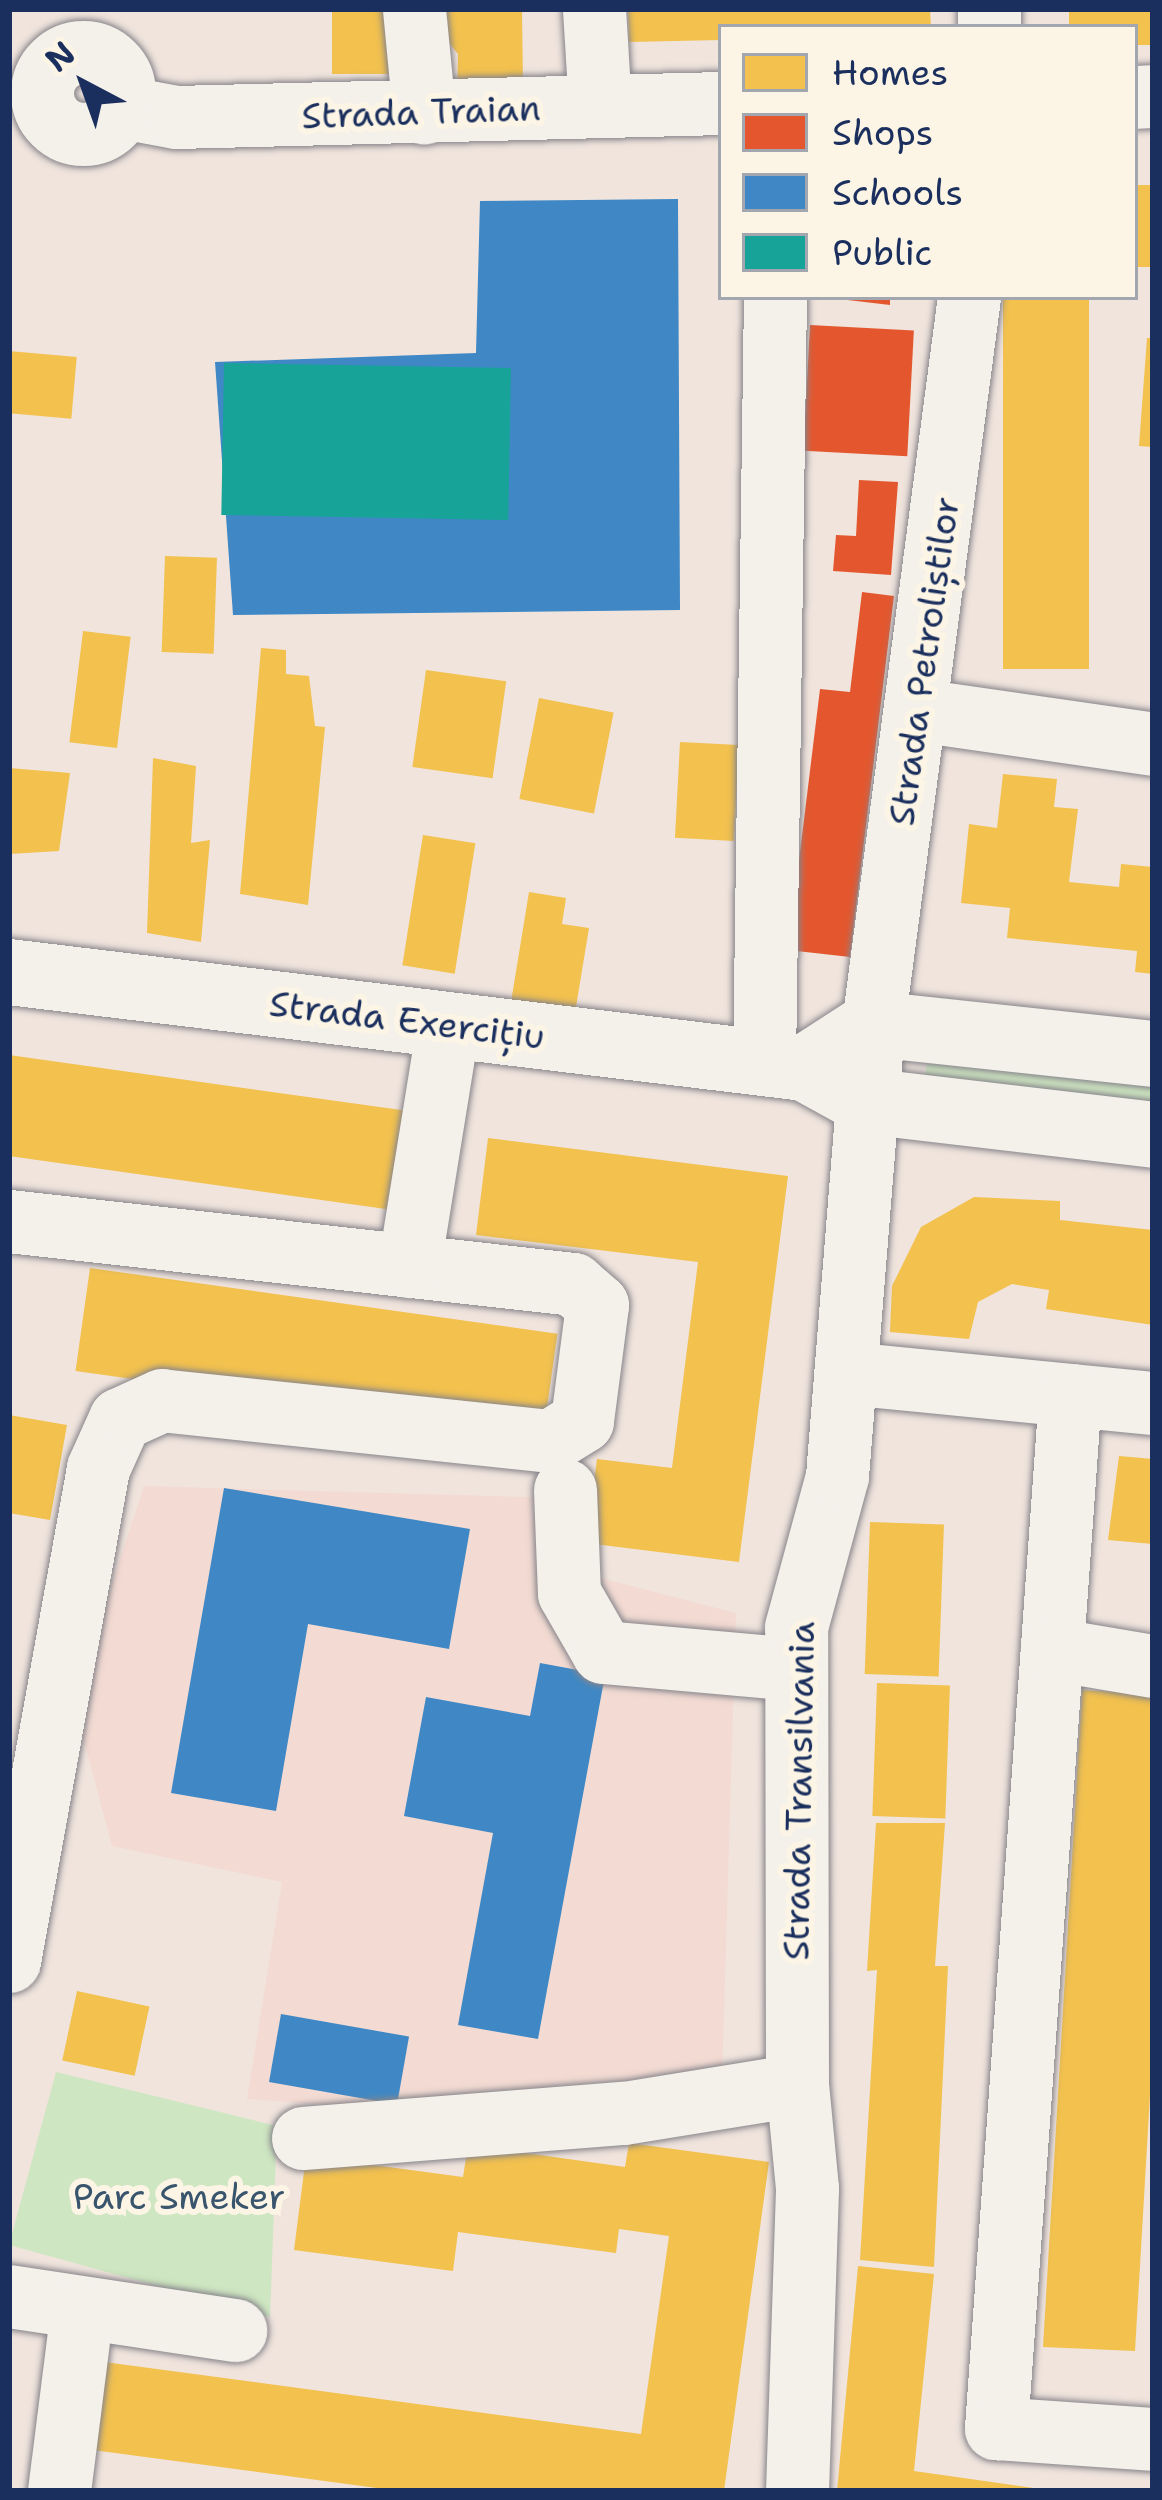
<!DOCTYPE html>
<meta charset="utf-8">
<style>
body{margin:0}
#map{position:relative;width:1162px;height:2500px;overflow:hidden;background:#f0e4dd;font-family:"Shantell Sans",sans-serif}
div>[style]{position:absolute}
.built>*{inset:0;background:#f3dbd3}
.green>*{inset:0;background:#cee6c1;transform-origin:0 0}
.homes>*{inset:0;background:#f2c14e;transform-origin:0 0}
.shops>*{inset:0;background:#e4572e;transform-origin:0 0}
.schools>*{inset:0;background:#3f88c5;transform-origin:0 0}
.public>*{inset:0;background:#17a398;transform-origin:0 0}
.roads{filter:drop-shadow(0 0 3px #87858b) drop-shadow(0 0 3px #87858b)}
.minor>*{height:63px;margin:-31.5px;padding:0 31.5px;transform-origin:31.5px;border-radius:31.5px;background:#f4f0ea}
.minor>.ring{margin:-31.5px;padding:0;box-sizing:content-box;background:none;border:63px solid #f4f0ea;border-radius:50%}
.major>*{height:66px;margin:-33px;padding:0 33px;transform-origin:33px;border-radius:33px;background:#f4f0ea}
span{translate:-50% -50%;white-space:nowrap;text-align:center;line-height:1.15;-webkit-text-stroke:12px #fcf5e5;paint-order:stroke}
.street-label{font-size:36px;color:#1b2f5e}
.park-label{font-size:36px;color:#39546d}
.frame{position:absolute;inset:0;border:12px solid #1b2f5e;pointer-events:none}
.legend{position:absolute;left:718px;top:24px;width:420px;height:276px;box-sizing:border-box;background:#fcf5e5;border:3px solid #a2a6af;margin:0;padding:15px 21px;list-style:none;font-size:36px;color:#1b2f5e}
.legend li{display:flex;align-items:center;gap:24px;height:60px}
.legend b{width:60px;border:3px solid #a2a6af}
.north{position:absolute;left:24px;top:24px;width:120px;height:120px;-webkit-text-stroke:9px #fcf5e5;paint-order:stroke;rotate:319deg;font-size:33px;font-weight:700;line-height:48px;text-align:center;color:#1b2f5e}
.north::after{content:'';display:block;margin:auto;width:42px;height:54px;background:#1b2f5e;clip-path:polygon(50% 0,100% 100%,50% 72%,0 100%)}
</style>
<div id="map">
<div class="built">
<i style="clip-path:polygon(144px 1486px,559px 1498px,570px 1570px,736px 1613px,722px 2080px,396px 2110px,247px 2099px,282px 1882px,112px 1846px,73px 1700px)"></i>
</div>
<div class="green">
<i style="left:928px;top:1053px;width:227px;height:26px;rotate:7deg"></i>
<i style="clip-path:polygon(56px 2072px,277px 2126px,270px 2317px,9px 2245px)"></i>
</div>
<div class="homes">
<i style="left:332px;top:9px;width:59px;height:65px"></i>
<i style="clip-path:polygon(439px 9px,522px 9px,523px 87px,457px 94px,458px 54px,443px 36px)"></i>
<i style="clip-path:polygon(628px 9px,930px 9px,931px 27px,721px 27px,721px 40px,629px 42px)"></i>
<i style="clip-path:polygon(1069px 9px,1153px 9px,1153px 45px,1135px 45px,1135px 27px,1069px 27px)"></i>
<i style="left:1153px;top:185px;width:82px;height:18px;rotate:90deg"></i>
<i style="left:1003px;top:297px;width:86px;height:372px"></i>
<i style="clip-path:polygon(1147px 338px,1153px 338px,1153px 447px,1139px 446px)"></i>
<i style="left:9px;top:351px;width:68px;height:62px;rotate:5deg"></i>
<i style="left:165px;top:556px;width:52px;height:96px;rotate:2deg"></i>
<i style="left:83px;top:631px;width:48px;height:112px;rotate:7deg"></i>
<i style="clip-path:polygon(261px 648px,286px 650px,286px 674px,309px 676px,315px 726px,325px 727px,308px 905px,240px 894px)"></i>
<i style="left:426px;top:670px;width:81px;height:98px;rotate:8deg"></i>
<i style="left:539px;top:698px;width:76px;height:103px;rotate:11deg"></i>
<i style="left:680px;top:742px;width:59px;height:96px;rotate:3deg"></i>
<i style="clip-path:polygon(153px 758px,196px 766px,191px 843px,210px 840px,201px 942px,147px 933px)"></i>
<i style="clip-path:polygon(9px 768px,70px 773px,59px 851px,9px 854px)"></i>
<i style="clip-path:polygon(1003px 774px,1057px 779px,1054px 807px,1078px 809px,1069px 882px,1119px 887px,1121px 864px,1153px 867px,1153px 974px,1135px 972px,1137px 951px,1007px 938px,1010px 908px,961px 903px,969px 824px,997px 828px)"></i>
<i style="left:423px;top:835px;width:53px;height:132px;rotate:9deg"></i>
<i style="clip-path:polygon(529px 892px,566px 898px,562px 924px,589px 928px,575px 1013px,511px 1002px)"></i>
<i style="left:9px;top:1055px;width:405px;height:100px;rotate:8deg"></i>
<i style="clip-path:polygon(488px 1138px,788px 1176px,739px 1562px,586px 1543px,597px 1459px,672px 1468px,698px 1262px,476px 1235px)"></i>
<i style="clip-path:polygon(974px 1197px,1060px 1201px,1060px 1220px,1153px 1230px,1153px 1325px,1046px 1309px,1049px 1290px,1012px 1284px,978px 1302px,969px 1339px,890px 1332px,892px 1286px,921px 1227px)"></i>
<i style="left:90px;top:1268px;width:472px;height:104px;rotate:8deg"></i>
<i style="clip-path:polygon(9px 1415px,67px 1425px,50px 1520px,9px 1513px)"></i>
<i style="clip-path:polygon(1119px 1456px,1153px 1459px,1153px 1544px,1108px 1540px)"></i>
<i style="left:870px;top:1522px;width:74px;height:152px;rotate:2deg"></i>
<i style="left:877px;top:1683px;width:73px;height:133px;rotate:2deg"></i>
<i style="clip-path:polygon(1082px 1690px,1153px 1694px,1153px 2044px,1135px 2351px,1043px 2347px)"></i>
<i style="clip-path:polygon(876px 1823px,945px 1823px,935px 1966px,948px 1966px,934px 2267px,860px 2260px,877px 1970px,867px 1971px)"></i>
<i style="left:77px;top:1991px;width:74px;height:71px;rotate:12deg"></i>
<i style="clip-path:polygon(629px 2143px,769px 2162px,724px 2491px,399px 2491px,85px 2449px,97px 2361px,641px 2434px,669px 2236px,619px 2229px,616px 2253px,458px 2232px,453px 2271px,294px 2250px,306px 2156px,463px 2177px,468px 2145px,625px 2167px)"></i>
<i style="clip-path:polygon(858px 2266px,934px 2274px,914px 2471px,1055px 2491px,837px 2491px)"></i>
</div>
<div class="shops">
<i style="clip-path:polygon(822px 297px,890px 297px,890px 305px)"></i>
<i style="left:810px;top:325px;width:104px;height:126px;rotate:3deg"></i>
<i style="clip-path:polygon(859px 480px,898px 482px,891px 575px,833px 571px,836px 535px,856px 536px)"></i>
<i style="clip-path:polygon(862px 592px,894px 596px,850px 957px,788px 950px,820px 689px,850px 692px)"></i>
</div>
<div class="schools">
<i style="clip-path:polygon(678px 199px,680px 610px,233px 615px,215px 362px,476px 353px,480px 201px)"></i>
<i style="clip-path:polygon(224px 1488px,470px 1529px,449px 1649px,308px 1624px,276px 1811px,171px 1793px)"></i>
<i style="clip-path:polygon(540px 1663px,605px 1675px,538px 2039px,458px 2025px,493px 1833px,404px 1816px,426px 1697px,530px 1716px)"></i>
<i style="left:281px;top:2014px;width:130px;height:69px;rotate:10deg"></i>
</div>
<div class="public">
<i style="left:224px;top:363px;width:287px;height:152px;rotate:1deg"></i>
</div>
<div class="roads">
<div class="minor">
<i style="left:414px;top:9px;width:104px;rotate:84.5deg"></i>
<i style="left:594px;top:9px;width:97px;rotate:86.5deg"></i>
<i style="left:989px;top:9px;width:18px;rotate:90deg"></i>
<i class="ring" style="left:42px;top:52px;width:19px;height:19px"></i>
<i style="left:1135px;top:97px;width:18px;rotate:-3deg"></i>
<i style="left:122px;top:107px;width:55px;rotate:10.5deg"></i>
<i style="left:176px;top:117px;width:545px;rotate:-1.47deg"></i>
<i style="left:918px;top:710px;width:237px;rotate:8.2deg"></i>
<i style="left:764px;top:1063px;width:766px;rotate:-89.18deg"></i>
<i style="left:9px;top:1221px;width:568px;rotate:6.37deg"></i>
<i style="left:573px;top:1284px;width:32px;rotate:41deg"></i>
<i style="left:597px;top:1305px;width:117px;rotate:97.4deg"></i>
<i style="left:582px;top:1421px;width:38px;rotate:148deg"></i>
<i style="left:550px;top:1441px;width:390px;rotate:-174deg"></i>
<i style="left:162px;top:1400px;width:46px;rotate:155.7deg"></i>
<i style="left:120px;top:1419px;width:54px;rotate:114.2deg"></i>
<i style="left:98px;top:1468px;width:501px;rotate:100.23deg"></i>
<i style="left:409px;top:1266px;width:244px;rotate:-80.8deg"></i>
<i style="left:847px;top:1373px;width:307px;rotate:5.6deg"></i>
<i style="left:1070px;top:1395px;width:1036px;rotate:94.1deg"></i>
<i style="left:996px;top:2428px;width:157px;rotate:4deg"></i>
<i style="left:565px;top:1490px;width:103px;rotate:87.8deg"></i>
<i style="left:569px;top:1593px;width:68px;rotate:60deg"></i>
<i style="left:603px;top:1652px;width:193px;rotate:5.1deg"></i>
<i style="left:1052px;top:1649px;width:102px;rotate:9.6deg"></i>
<i style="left:303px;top:2138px;width:322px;rotate:-4.5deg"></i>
<i style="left:624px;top:2113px;width:175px;rotate:-9.2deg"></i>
<i style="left:9px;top:2296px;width:229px;rotate:8.6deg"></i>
<i style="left:59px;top:2491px;width:182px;rotate:-82.8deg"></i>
<i style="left:797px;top:2491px;width:303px;rotate:-88.1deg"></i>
<i style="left:807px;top:2188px;width:103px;rotate:-95.5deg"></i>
<i style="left:797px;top:2085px;width:458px;rotate:-90.1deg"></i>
<i style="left:796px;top:1627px;width:156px;rotate:-74.8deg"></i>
<i style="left:837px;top:1476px;width:453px;rotate:-85.4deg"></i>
<i style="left:873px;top:1024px;width:733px;rotate:-82.48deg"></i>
</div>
<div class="major">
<i style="left:9px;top:972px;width:802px;rotate:6.88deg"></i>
<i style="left:805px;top:1068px;width:68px;rotate:28.8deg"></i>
<i style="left:865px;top:1101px;width:290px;rotate:6.7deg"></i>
<i style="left:805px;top:1068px;width:81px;rotate:-32.9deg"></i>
<i style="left:873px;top:1024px;width:282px;rotate:6.1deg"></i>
</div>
</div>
<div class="street-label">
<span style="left:421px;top:112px;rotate:-2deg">Strada Traian</span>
<span style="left:924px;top:661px;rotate:-82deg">Strada Petroliștilor</span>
<span style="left:407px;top:1020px;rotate:7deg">Strada Exercițiu</span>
<span style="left:799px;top:1791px;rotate:-89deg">Strada Transilvania</span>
</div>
<div class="park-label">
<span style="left:179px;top:2197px">Parc Smeker</span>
</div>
<div class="frame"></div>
<ul class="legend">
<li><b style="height:33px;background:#f2c14e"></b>Homes</li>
<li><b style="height:33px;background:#e4572e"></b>Shops</li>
<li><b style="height:33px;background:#3f88c5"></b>Schools</li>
<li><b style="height:33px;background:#17a398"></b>Public</li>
</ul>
<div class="north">N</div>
</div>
